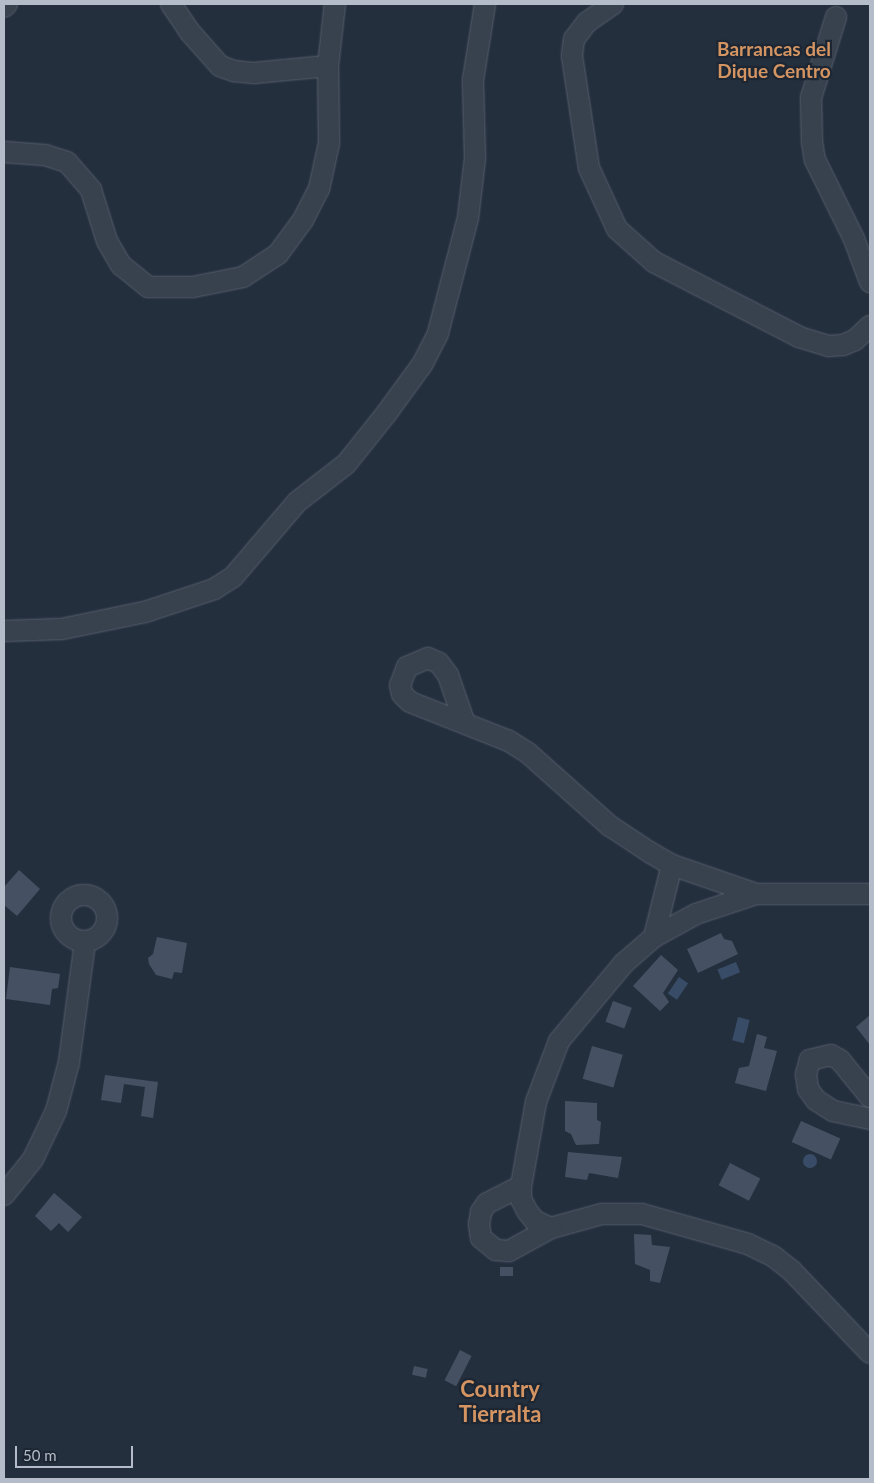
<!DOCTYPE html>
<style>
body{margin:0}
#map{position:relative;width:874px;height:1483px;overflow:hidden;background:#242f3e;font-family:Lato,sans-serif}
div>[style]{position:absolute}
.water>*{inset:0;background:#394c67;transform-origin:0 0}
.round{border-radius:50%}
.building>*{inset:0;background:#455162;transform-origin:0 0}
.roads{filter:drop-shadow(0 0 1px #565f6c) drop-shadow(0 0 1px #565f6c)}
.minor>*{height:20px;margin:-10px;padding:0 10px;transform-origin:10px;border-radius:10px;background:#38414e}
.minor>.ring{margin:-10px;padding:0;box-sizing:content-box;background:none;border:20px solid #38414e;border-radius:50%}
span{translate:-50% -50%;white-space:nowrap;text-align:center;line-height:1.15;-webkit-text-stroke:4.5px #1d2633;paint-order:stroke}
.neighbourhood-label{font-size:19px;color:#d59563;font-weight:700}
.district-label{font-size:22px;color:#d59563;font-weight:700}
.frame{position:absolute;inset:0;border:5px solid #b4bcc9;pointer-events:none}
.scale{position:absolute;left:15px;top:1446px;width:118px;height:22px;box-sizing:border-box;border:2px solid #b4bcc9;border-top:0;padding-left:6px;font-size:15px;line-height:18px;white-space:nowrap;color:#b4bcc9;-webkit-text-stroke:4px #1d2633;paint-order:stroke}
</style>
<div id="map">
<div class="water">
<i style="left:736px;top:962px;width:11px;height:20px;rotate:68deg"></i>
<i style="left:679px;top:977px;width:11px;height:20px;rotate:34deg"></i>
<i style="left:738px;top:1017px;width:12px;height:24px;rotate:14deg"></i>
<i class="round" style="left:803px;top:1154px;width:14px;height:14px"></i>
</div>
<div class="building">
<i style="clip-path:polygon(19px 870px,40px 889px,17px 916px,4px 905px,4px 887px)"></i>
<i style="clip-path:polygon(721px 933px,724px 939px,732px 941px,738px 954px,698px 973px,687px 949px)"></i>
<i style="clip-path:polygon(157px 937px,187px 943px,182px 973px,174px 972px,172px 979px,156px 975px,149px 964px,148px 958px,153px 954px)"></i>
<i style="clip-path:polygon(661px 955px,678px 970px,663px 993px,669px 1002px,660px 1011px,633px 986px)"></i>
<i style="clip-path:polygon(10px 967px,60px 974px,58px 988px,52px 989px,50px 1005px,6px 999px)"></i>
<i style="left:613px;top:1001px;width:20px;height:22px;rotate:20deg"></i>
<i style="clip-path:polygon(870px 1015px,870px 1045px,856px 1027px)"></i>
<i style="clip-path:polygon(757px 1034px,767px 1037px,764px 1048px,777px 1051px,766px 1091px,735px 1083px,739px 1068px,749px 1066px)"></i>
<i style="left:592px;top:1046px;width:32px;height:34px;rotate:16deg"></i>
<i style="clip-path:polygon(105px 1075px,158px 1082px,153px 1118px,141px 1116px,145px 1087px,124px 1084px,121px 1103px,101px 1100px)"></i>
<i style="clip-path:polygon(565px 1101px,597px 1103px,597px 1120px,601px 1122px,599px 1144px,576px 1145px,571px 1134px,565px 1131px)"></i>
<i style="left:801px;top:1121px;width:43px;height:23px;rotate:24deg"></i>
<i style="clip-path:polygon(568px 1152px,622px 1157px,618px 1178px,589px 1173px,587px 1180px,565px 1177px)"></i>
<i style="left:730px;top:1163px;width:34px;height:25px;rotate:27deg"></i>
<i style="clip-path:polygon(54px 1193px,82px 1217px,68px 1232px,59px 1223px,51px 1231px,35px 1216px)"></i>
<i style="clip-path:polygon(634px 1234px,651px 1235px,652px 1245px,670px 1247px,660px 1283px,650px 1281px,650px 1270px,635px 1264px)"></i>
<i style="left:500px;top:1267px;width:13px;height:9px"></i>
<i style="left:460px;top:1350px;width:13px;height:34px;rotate:27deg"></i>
<i style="left:414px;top:1366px;width:14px;height:9px;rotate:12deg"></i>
</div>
<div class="roads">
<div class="minor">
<i style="left:171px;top:4px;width:32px;rotate:56deg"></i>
<i style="left:189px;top:31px;width:47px;rotate:48.5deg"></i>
<i style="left:220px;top:66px;width:15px;rotate:20deg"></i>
<i style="left:234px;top:71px;width:20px;rotate:6deg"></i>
<i style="left:254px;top:73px;width:74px;rotate:-5.4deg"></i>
<i style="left:613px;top:4px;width:32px;rotate:145deg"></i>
<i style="left:587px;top:22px;width:21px;rotate:127deg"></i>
<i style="left:574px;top:39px;width:17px;rotate:97deg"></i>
<i style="left:572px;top:56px;width:113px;rotate:81.4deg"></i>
<i style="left:589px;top:168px;width:67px;rotate:65.3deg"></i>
<i style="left:617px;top:229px;width:50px;rotate:41.7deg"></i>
<i style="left:654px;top:262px;width:163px;rotate:27.3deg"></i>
<i style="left:799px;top:337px;width:30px;rotate:17deg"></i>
<i style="left:828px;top:346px;width:15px;rotate:-4deg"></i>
<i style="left:843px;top:345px;width:13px;rotate:-23deg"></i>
<i style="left:855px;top:340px;width:21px;rotate:-43deg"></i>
<i style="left:4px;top:7px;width:4px;rotate:-45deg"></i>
<i style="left:836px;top:17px;width:85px;rotate:107.2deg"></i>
<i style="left:811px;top:98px;width:44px;rotate:88.7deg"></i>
<i style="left:812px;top:142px;width:18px;rotate:81deg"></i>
<i style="left:815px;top:160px;width:88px;rotate:63.7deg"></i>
<i style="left:854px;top:239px;width:46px;rotate:69.6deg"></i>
<i style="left:4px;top:152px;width:41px;rotate:4.2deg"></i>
<i style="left:45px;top:155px;width:23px;rotate:18deg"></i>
<i style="left:67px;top:162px;width:37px;rotate:49deg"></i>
<i style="left:91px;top:190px;width:53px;rotate:72.6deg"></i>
<i style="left:107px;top:241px;width:28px;rotate:60deg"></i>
<i style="left:121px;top:265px;width:35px;rotate:39deg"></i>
<i style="left:148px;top:287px;width:45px"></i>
<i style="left:193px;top:287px;width:51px;rotate:-11.3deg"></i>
<i style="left:243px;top:277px;width:42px;rotate:-33.3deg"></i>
<i style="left:278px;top:254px;width:42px;rotate:-53.7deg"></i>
<i style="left:303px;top:220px;width:35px;rotate:-63deg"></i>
<i style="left:319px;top:189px;width:47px;rotate:-77.7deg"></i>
<i style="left:329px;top:143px;width:77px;rotate:-90.7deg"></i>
<i style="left:328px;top:66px;width:62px;rotate:-83.6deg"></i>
<i style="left:4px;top:631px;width:58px;rotate:-2deg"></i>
<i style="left:62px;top:629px;width:85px;rotate:-11.6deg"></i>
<i style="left:145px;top:612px;width:73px;rotate:-18.4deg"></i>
<i style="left:214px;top:589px;width:22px;rotate:-32deg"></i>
<i style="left:233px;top:577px;width:99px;rotate:-49.5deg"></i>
<i style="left:297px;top:502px;width:62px;rotate:-37.8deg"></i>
<i style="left:346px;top:464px;width:64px;rotate:-51.3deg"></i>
<i style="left:386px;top:414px;width:63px;rotate:-54deg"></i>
<i style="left:423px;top:363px;width:34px;rotate:-63deg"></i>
<i style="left:438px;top:333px;width:119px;rotate:-75.4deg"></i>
<i style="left:468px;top:218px;width:60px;rotate:-83.3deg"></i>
<i style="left:475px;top:158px;width:78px;rotate:-91.5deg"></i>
<i style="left:473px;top:80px;width:77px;rotate:-81deg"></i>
<i style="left:464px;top:721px;width:49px;rotate:-109.2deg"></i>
<i style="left:448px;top:675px;width:15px;rotate:-127deg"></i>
<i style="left:439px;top:663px;width:12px;rotate:-156deg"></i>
<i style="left:428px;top:658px;width:23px;rotate:157deg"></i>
<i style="left:407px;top:667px;width:19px;rotate:111deg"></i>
<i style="left:400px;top:685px;width:9px;rotate:77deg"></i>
<i style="left:402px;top:694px;width:11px;rotate:45deg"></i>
<i style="left:410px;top:702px;width:106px;rotate:21.5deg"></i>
<i style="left:509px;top:741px;width:22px;rotate:32deg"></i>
<i style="left:528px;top:753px;width:110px;rotate:41.7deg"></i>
<i style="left:610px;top:826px;width:49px;rotate:33.4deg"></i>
<i style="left:651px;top:853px;width:24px;rotate:30deg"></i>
<i style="left:672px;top:865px;width:89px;rotate:19deg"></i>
<i style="left:870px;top:894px;width:114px;rotate:180deg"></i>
<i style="left:756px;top:894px;width:63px;rotate:161.6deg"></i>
<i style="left:696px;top:914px;width:48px;rotate:151.3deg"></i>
<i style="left:654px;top:937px;width:40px;rotate:139deg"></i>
<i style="left:624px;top:963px;width:102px;rotate:129.8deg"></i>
<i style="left:559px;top:1041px;width:65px;rotate:110.7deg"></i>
<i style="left:536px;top:1102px;width:85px;rotate:100.1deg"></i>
<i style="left:521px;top:1186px;width:13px;rotate:90deg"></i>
<i style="left:521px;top:1199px;width:13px;rotate:63deg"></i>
<i style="left:527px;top:1211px;width:13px;rotate:51deg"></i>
<i style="left:535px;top:1221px;width:17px;rotate:24deg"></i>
<i style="left:551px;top:1228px;width:53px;rotate:-15.4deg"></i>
<i style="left:602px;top:1214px;width:40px"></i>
<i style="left:642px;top:1214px;width:110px;rotate:15.8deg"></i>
<i style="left:748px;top:1244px;width:28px;rotate:26deg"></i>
<i style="left:773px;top:1256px;width:24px;rotate:38deg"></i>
<i style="left:792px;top:1271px;width:113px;rotate:46.4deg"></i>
<i class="ring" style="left:61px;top:895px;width:26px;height:26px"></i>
<i style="left:654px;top:937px;width:74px;rotate:-76deg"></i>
<i style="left:870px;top:1097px;width:48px;rotate:-129deg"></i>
<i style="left:840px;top:1060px;width:10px;rotate:-151deg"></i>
<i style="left:831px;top:1055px;width:22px;rotate:167deg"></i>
<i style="left:810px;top:1060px;width:15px;rotate:106deg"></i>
<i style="left:806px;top:1074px;width:15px;rotate:82deg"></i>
<i style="left:808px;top:1089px;width:14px;rotate:54deg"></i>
<i style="left:816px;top:1100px;width:20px;rotate:33deg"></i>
<i style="left:833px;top:1111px;width:38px;rotate:12deg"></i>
<i style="left:521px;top:1186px;width:38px;rotate:153deg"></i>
<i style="left:487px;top:1203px;width:11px;rotate:124deg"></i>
<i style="left:481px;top:1212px;width:12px;rotate:99deg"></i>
<i style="left:479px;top:1224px;width:14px;rotate:82deg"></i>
<i style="left:481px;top:1238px;width:19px;rotate:39deg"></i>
<i style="left:496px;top:1250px;width:13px;rotate:4deg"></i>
<i style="left:509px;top:1251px;width:48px;rotate:-28.7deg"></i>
<i style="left:4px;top:1195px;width:46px;rotate:-51.1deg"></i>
<i style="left:33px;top:1159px;width:53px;rotate:-64.4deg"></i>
<i style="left:56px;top:1111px;width:51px;rotate:-75.1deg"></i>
<i style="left:69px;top:1062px;width:121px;rotate:-82.4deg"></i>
</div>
</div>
<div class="neighbourhood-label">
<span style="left:774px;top:60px">Barrancas del<br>Dique Centro</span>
</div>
<div class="district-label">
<span style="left:500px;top:1401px">Country<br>Tierralta</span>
</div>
<div class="frame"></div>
<div class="scale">50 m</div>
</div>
